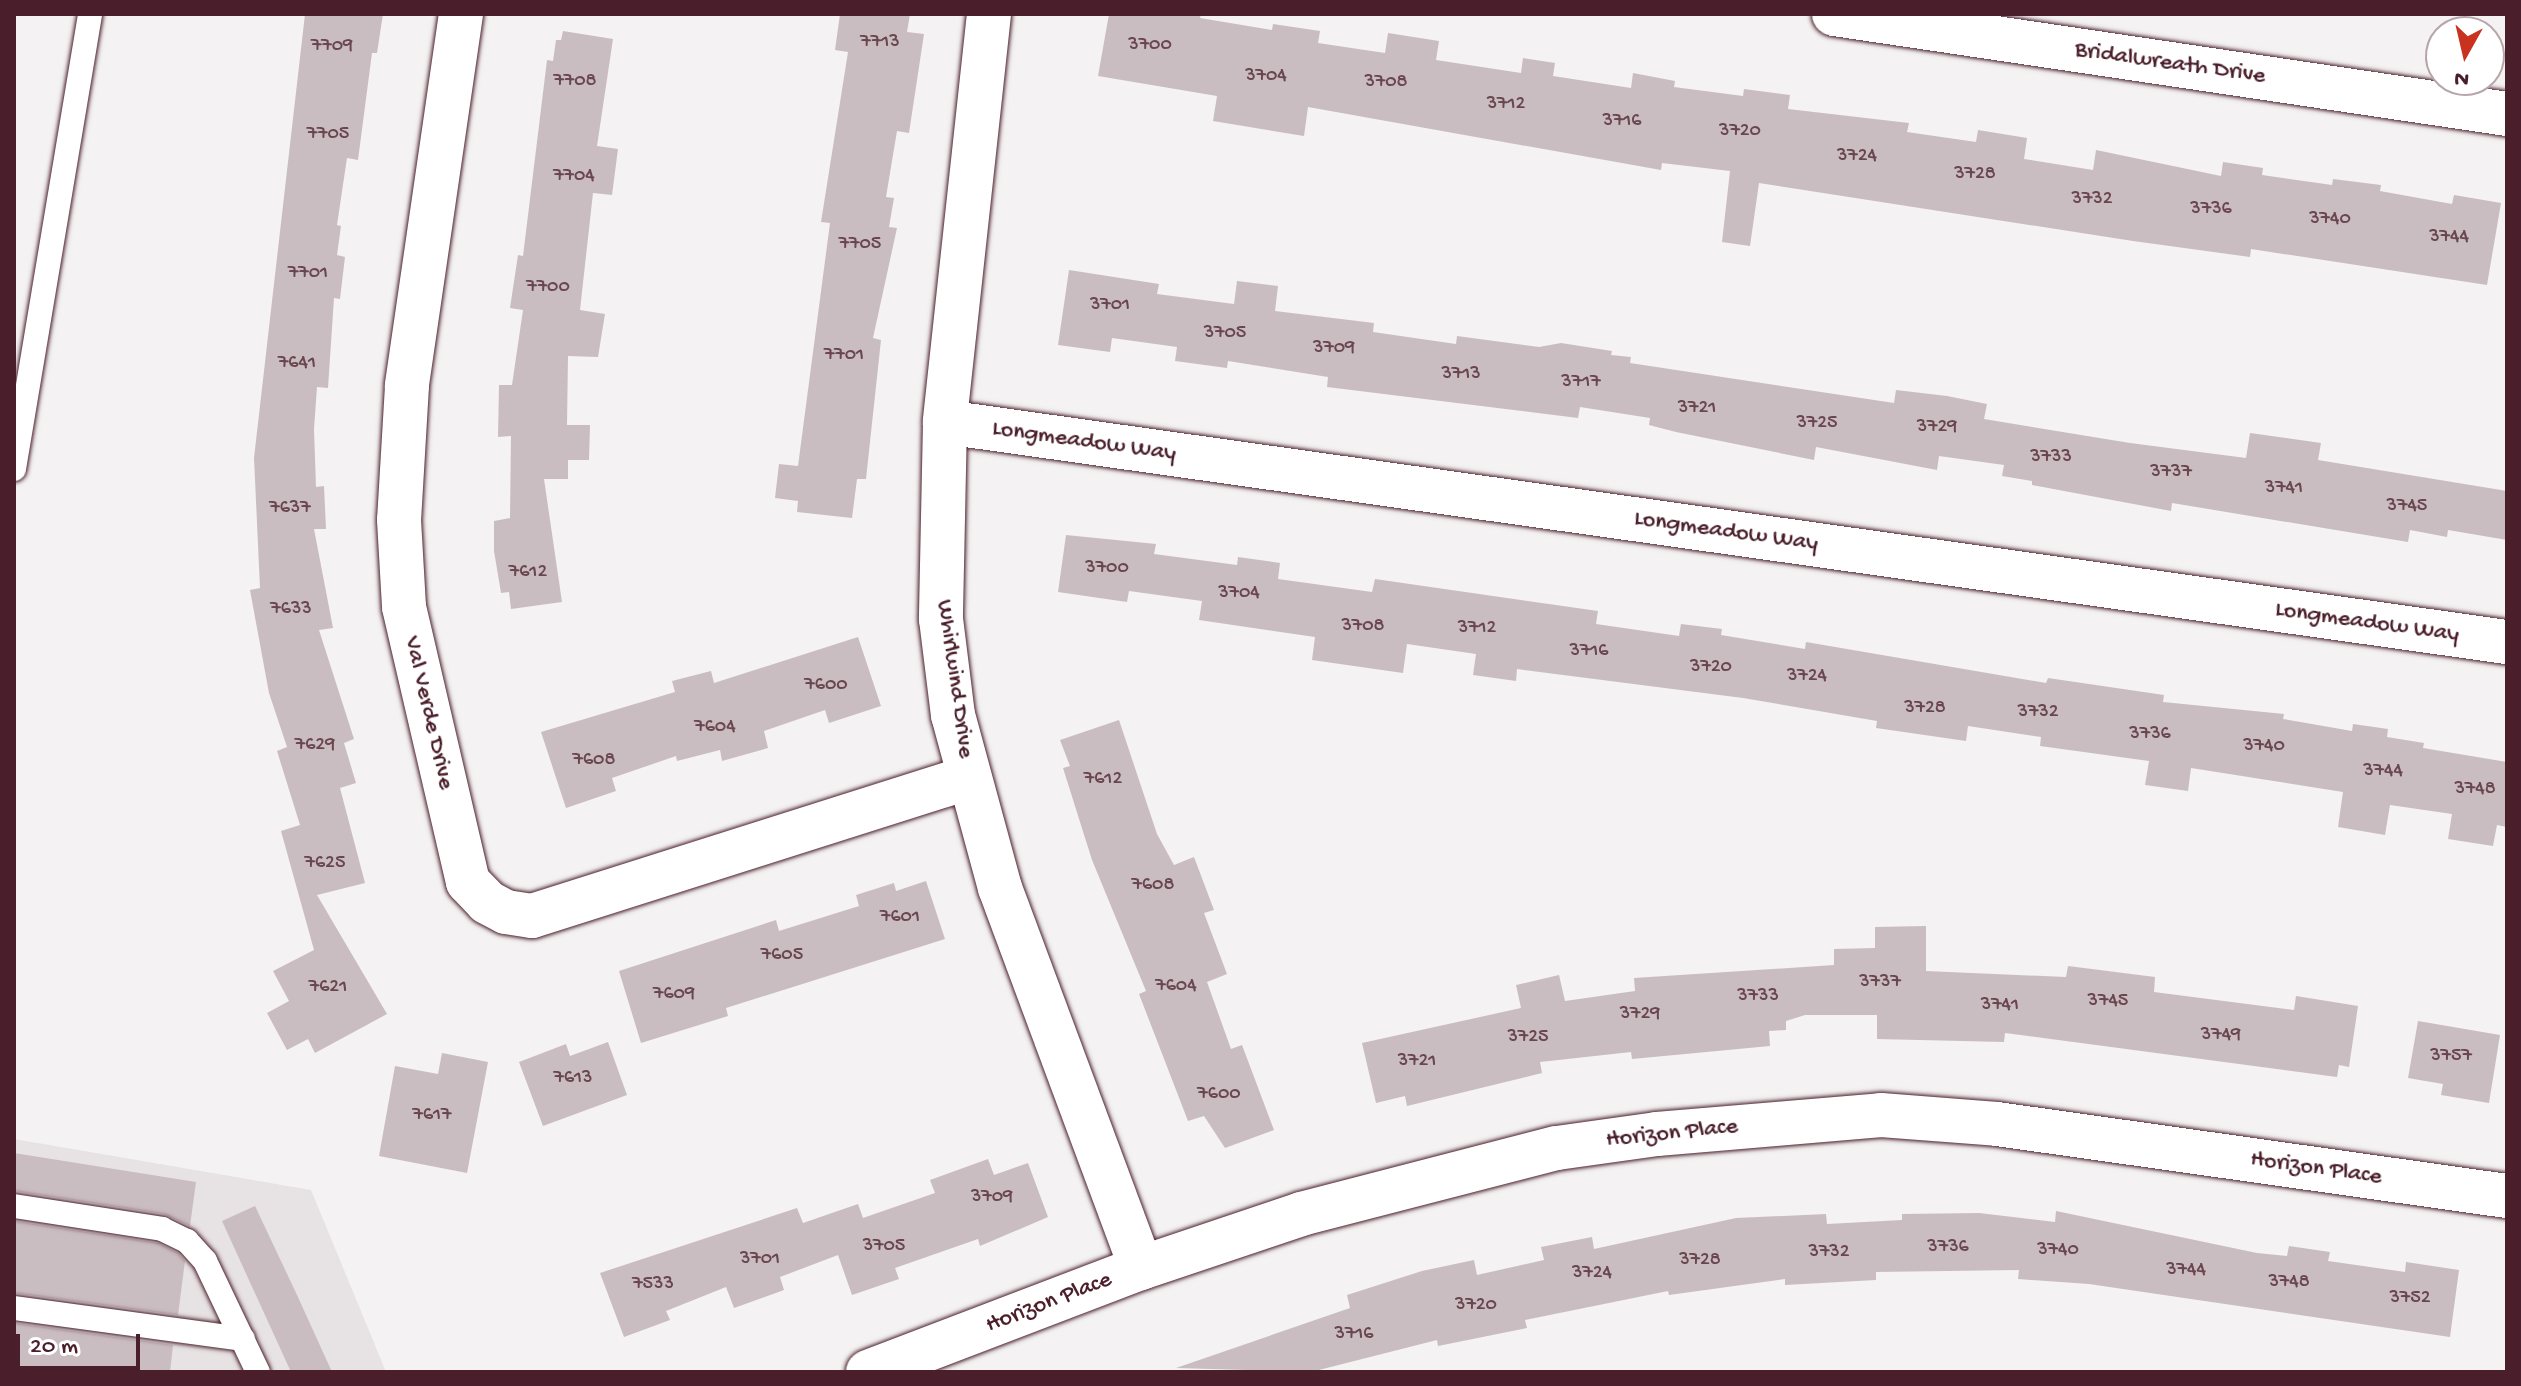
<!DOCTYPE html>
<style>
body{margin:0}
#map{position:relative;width:2521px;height:1386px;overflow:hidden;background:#f4f2f2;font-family:"Gochi Hand",sans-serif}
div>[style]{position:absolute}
.built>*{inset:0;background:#e7e2e3}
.building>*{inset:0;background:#cabdc1}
.roads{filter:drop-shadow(0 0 2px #4a1f2b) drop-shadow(0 0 2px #4a1f2b)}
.service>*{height:24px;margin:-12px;padding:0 12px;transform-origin:12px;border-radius:12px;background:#fff}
.minor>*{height:44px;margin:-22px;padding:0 22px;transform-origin:22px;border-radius:22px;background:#fff}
span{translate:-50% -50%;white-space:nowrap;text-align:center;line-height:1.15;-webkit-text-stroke:6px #fff;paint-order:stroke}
.number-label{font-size:20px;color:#6a4650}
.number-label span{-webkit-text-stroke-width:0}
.street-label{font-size:24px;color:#4a1f2b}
.frame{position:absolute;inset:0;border:16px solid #4a1f2b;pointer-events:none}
.north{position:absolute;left:2425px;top:16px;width:80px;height:80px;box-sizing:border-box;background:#fff;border:2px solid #b7a5aa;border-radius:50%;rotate:188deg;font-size:22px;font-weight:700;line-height:32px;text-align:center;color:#4a1f2b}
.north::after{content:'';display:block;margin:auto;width:28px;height:36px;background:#c8321e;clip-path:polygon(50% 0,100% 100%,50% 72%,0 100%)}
.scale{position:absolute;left:16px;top:1334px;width:124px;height:36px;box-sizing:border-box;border:4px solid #4a1f2b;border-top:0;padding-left:10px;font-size:24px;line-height:28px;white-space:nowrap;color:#4a1f2b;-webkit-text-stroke:6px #fff;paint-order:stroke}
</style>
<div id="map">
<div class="built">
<i style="clip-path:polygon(14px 1139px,311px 1190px,386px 1372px,14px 1372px)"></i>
</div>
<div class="building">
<i style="clip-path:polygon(305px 14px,383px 14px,377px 53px,372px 53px,358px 160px,347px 158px,337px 225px,341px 226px,337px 255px,345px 257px,340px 299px,334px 298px,328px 388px,317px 387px,314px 429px,316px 487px,324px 486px,326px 529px,314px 529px,333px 628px,319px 630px,354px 739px,344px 743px,356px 783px,340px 788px,365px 883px,317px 895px,387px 1014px,315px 1053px,308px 1039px,287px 1050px,267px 1013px,289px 1001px,273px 971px,314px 950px,281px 831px,300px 825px,277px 751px,287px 747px,269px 693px,250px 590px,260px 588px,254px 458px)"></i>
<i style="clip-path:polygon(840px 14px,910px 14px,907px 32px,924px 34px,909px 133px,897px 131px,886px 197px,894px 198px,889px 227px,897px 228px,873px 338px,881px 340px,866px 479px,857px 479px,852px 518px,797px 512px,798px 501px,775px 498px,779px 464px,798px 466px,830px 223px,821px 222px,848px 52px,835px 50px)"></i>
<i style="clip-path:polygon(1109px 14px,1201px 14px,1200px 18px,1272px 30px,1273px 24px,1320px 31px,1318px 43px,1385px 53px,1388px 33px,1439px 41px,1436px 60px,1521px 73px,1523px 58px,1555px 63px,1553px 76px,1631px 88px,1633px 73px,1675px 81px,1674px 87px,1743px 96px,1744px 89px,1790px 95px,1788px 109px,1909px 123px,1907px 132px,1976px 142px,1978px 130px,2027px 138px,2024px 159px,2093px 170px,2096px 150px,2221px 176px,2223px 162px,2263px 168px,2262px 175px,2332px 185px,2333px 179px,2381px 185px,2380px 191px,2452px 204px,2454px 195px,2501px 203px,2487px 285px,2251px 249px,2250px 257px,2133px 241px,1759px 183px,1750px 246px,1722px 242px,1730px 171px,1662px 163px,1661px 170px,1308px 107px,1304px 136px,1213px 121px,1217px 96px,1098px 76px)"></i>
<i style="clip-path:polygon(563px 31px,613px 39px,597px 146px,618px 149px,612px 195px,593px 193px,580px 310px,605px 314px,598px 357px,568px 356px,567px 425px,590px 425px,589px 460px,568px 460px,568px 479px,544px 479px,562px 602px,511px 609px,509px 592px,501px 593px,494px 551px,494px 521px,510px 518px,511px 436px,498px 437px,499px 385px,512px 385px,523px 310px,510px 308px,518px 255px,523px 256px,547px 60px,553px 61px,556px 40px,561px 40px)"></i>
<i style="clip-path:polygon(1069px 270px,1159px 284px,1157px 294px,1234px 304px,1237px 281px,1278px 286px,1275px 311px,1374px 323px,1373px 332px,1456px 344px,1457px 336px,1539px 347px,1561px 343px,1612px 351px,1611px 355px,1631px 357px,1630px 363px,1894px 403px,1896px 390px,1947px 396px,1987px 404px,1984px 419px,2130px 443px,2246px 458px,2250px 433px,2321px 443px,2318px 460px,2507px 491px,2507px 540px,2448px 530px,2447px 537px,2410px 530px,2408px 542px,2172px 503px,2171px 511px,2032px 485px,2032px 481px,2002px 476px,2004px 465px,1939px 456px,1937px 470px,1816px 447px,1814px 460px,1676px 432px,1649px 425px,1650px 418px,1580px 407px,1578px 418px,1327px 387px,1328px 377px,1228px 361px,1227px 368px,1175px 361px,1177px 347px,1112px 338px,1110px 352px,1058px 345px)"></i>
<i style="clip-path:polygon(1066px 535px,1156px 544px,1154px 554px,1237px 565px,1238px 557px,1280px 563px,1278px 579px,1372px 592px,1375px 579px,1598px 611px,1596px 624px,1679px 636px,1681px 624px,1722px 629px,1721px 635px,1805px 649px,1806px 642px,2046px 683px,2048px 678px,2164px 695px,2163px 702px,2284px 714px,2283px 719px,2352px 731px,2353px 724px,2388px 729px,2387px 737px,2424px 743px,2423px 748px,2507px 762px,2507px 827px,2497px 825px,2493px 846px,2448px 839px,2452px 814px,2390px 805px,2385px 835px,2338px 827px,2343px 792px,2191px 768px,2188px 791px,2145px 785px,2149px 761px,2040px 746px,2041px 737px,1968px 726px,1966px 741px,1876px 728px,1877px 721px,1743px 698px,1517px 669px,1516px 681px,1473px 675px,1476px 654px,1407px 644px,1403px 673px,1312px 660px,1315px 637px,1199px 620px,1202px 601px,1129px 591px,1127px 602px,1058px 592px)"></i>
<i style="clip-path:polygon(858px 637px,881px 706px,829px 723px,825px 710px,764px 731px,768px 748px,722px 761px,720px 750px,677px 761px,676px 756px,612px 778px,616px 791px,566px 808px,541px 732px,675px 692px,672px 681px,711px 671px,714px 683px)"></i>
<i style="clip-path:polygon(1119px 720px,1157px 834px,1174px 865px,1194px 857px,1214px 910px,1204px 913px,1227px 974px,1207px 982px,1231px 1049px,1242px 1045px,1274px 1130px,1225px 1148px,1204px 1116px,1188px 1121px,1139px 994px,1146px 991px,1092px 860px,1063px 768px,1070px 766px,1060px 740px)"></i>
<i style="clip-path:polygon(926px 881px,945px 939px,726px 1008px,728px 1016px,641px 1043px,619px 971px,776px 920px,779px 931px,859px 906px,856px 895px,894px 883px,896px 891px)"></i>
<i style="clip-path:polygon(1926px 926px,1926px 971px,2066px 977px,2068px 966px,2155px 977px,2154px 992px,2294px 1010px,2296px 996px,2358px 1006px,2349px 1067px,2339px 1065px,2337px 1077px,2005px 1033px,2004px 1042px,1877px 1039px,1877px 1015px,1805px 1015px,1786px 1021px,1786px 1030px,1769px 1031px,1770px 1046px,1632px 1059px,1631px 1052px,1540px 1062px,1542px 1073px,1407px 1106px,1405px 1096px,1376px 1103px,1362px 1043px,1521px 1008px,1516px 985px,1559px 975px,1565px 1001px,1635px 991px,1634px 978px,1834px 965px,1834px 949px,1875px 948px,1875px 927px)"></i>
<i style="clip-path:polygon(2418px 1021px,2500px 1035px,2489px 1103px,2441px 1095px,2443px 1084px,2408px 1078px)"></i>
<i style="clip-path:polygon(608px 1042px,627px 1095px,543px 1126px,519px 1062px,566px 1044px,570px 1056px)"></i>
<i style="clip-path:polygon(442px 1053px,488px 1062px,467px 1173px,379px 1156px,395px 1066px,438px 1074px)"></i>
<i style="clip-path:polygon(14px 1153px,196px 1182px,190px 1226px,164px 1214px,14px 1191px)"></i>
<i style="clip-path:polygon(988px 1159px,994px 1175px,1028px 1163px,1048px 1217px,980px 1246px,978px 1239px,895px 1268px,899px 1279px,852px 1295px,838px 1255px,780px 1277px,784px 1290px,734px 1308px,726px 1287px,666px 1311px,670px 1320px,624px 1337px,600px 1273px,797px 1208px,803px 1223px,858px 1204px,863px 1218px,935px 1193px,930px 1180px)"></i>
<i style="clip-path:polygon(255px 1206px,297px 1295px,332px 1372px,291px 1372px,222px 1221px)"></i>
<i style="clip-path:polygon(2056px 1211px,2257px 1253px,2287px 1256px,2289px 1246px,2330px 1252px,2328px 1261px,2405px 1272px,2406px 1262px,2459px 1270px,2450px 1337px,2089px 1284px,2018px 1279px,2019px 1270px,1876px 1272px,1876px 1280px,1785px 1285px,1785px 1279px,1669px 1295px,1668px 1291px,1525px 1320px,1527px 1328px,1438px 1346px,1437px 1340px,1311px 1372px,1176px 1368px,1350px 1308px,1347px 1295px,1422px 1271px,1474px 1260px,1477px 1275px,1544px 1260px,1541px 1247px,1592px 1237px,1594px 1249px,1736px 1218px,1826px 1214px,1827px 1224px,1902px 1220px,1902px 1214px,1979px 1213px,2055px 1222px)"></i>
<i style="clip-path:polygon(14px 1221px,158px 1243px,178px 1253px,185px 1261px,178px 1315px,14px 1293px)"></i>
<i style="clip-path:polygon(14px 1323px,173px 1345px,170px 1372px,14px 1372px)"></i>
</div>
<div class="roads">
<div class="service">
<i style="left:14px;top:469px;width:461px;rotate:-80.5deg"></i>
<i style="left:14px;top:1206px;width:150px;rotate:8.8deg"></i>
<i style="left:162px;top:1229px;width:28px;rotate:26deg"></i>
<i style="left:187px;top:1241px;width:27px;rotate:48deg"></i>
<i style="left:205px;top:1261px;width:123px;rotate:64.5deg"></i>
<i style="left:14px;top:1308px;width:231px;rotate:7.7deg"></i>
</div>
<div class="minor">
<i style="left:461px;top:14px;width:376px;rotate:98.3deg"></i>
<i style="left:407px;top:386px;width:134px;rotate:93.4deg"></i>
<i style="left:399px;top:520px;width:87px;rotate:86.7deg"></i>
<i style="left:404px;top:607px;width:282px;rotate:76.9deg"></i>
<i style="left:468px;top:882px;width:28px;rotate:46deg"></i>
<i style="left:487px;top:902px;width:21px;rotate:28deg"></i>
<i style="left:506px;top:912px;width:26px;rotate:9deg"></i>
<i style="left:532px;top:916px;width:456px;rotate:-17.6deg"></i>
<i style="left:989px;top:14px;width:410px;rotate:96.2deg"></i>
<i style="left:945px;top:422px;width:197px;rotate:91.2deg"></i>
<i style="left:941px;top:619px;width:97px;rotate:82.9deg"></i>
<i style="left:953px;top:715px;width:179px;rotate:74.8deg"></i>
<i style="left:1000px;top:888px;width:405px;rotate:69.6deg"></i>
<i style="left:1834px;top:14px;width:680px;rotate:8.45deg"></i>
<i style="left:945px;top:422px;width:1577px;rotate:8.02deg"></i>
<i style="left:868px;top:1372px;width:292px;rotate:-20.9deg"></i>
<i style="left:1141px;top:1268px;width:169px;rotate:-18.6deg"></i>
<i style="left:1301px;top:1214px;width:264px;rotate:-14.5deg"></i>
<i style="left:1557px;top:1148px;width:101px;rotate:-8deg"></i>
<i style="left:1657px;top:1134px;width:225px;rotate:-4.8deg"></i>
<i style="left:1881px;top:1115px;width:116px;rotate:4.4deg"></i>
<i style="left:1997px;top:1124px;width:515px;rotate:8.04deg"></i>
</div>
</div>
<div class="number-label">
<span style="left:880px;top:42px">7713</span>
<span style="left:1150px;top:45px">3700</span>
<span style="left:332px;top:46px">7709</span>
<span style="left:1266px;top:76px">3704</span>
<span style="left:575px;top:81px">7708</span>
<span style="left:1386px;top:82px">3708</span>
<span style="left:1506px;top:104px">3712</span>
<span style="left:1622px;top:121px">3716</span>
<span style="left:1740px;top:131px">3720</span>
<span style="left:328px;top:134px">7705</span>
<span style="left:1857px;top:156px">3724</span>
<span style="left:1975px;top:174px">3728</span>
<span style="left:574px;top:176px">7704</span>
<span style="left:2092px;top:199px">3732</span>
<span style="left:2211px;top:209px">3736</span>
<span style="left:2330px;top:219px">3740</span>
<span style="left:2449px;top:237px">3744</span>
<span style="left:860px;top:244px">7705</span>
<span style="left:308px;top:273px">7701</span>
<span style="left:548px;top:287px">7700</span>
<span style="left:1110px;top:305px">3701</span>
<span style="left:1225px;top:333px">3705</span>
<span style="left:1334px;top:348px">3709</span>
<span style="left:844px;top:355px">7701</span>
<span style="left:297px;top:363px">7641</span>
<span style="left:1461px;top:374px">3713</span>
<span style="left:1581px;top:382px">3717</span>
<span style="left:1697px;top:408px">3721</span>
<span style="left:1817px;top:423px">3725</span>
<span style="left:1937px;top:427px">3729</span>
<span style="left:2051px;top:457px">3733</span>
<span style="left:2171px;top:472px">3737</span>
<span style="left:2284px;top:488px">3741</span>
<span style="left:2407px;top:506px">3745</span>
<span style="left:290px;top:508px">7637</span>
<span style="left:1107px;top:568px">3700</span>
<span style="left:528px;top:572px">7612</span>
<span style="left:1239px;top:593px">3704</span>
<span style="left:291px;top:609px">7633</span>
<span style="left:1363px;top:626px">3708</span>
<span style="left:1477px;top:628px">3712</span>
<span style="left:1589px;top:651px">3716</span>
<span style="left:1711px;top:667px">3720</span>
<span style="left:1807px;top:676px">3724</span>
<span style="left:826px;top:685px">7600</span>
<span style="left:1925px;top:708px">3728</span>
<span style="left:2038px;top:712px">3732</span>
<span style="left:715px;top:727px">7604</span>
<span style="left:2150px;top:734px">3736</span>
<span style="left:315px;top:745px">7629</span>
<span style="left:2264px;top:746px">3740</span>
<span style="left:594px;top:760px">7608</span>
<span style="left:2383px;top:771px">3744</span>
<span style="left:1103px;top:779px">7612</span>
<span style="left:2475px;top:789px">3748</span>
<span style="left:325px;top:863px">7625</span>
<span style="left:1153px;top:885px">7608</span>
<span style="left:900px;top:917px">7601</span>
<span style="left:782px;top:955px">7605</span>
<span style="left:1880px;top:982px">3737</span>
<span style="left:1176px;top:986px">7604</span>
<span style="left:328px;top:987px">7621</span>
<span style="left:674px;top:994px">7609</span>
<span style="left:1758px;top:996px">3733</span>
<span style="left:2108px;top:1001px">3745</span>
<span style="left:2000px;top:1005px">3741</span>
<span style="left:1640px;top:1014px">3729</span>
<span style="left:2221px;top:1035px">3749</span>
<span style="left:1528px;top:1037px">3725</span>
<span style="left:2451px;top:1056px">3757</span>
<span style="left:1417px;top:1061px">3721</span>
<span style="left:573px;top:1078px">7613</span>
<span style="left:1219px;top:1094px">7600</span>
<span style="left:432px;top:1115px">7617</span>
<span style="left:992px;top:1197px">3709</span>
<span style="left:884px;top:1246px">3705</span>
<span style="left:1948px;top:1247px">3736</span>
<span style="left:2058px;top:1250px">3740</span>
<span style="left:1829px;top:1252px">3732</span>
<span style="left:760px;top:1259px">3701</span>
<span style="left:1700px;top:1260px">3728</span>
<span style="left:2186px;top:1270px">3744</span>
<span style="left:1592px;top:1273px">3724</span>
<span style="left:2289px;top:1282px">3748</span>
<span style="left:653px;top:1284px">7533</span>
<span style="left:2410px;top:1298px">3752</span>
<span style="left:1476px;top:1305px">3720</span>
<span style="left:1354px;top:1334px">3716</span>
</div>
<div class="street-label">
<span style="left:2170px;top:64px;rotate:8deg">Bridalwreath Drive</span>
<span style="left:1084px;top:442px;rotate:8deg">Longmeadow Way</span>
<span style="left:1726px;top:532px;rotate:8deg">Longmeadow Way</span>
<span style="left:2367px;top:623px;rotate:8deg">Longmeadow Way</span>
<span style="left:954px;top:679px;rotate:82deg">Whirlwind Drive</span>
<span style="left:428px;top:713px;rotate:77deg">Val Verde Drive</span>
<span style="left:1672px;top:1134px;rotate:-6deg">Horizon Place</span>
<span style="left:2316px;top:1169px;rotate:8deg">Horizon Place</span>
<span style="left:1049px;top:1303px;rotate:-21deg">Horizon Place</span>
</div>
<div class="frame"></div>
<div class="north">N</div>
<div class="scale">20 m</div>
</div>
